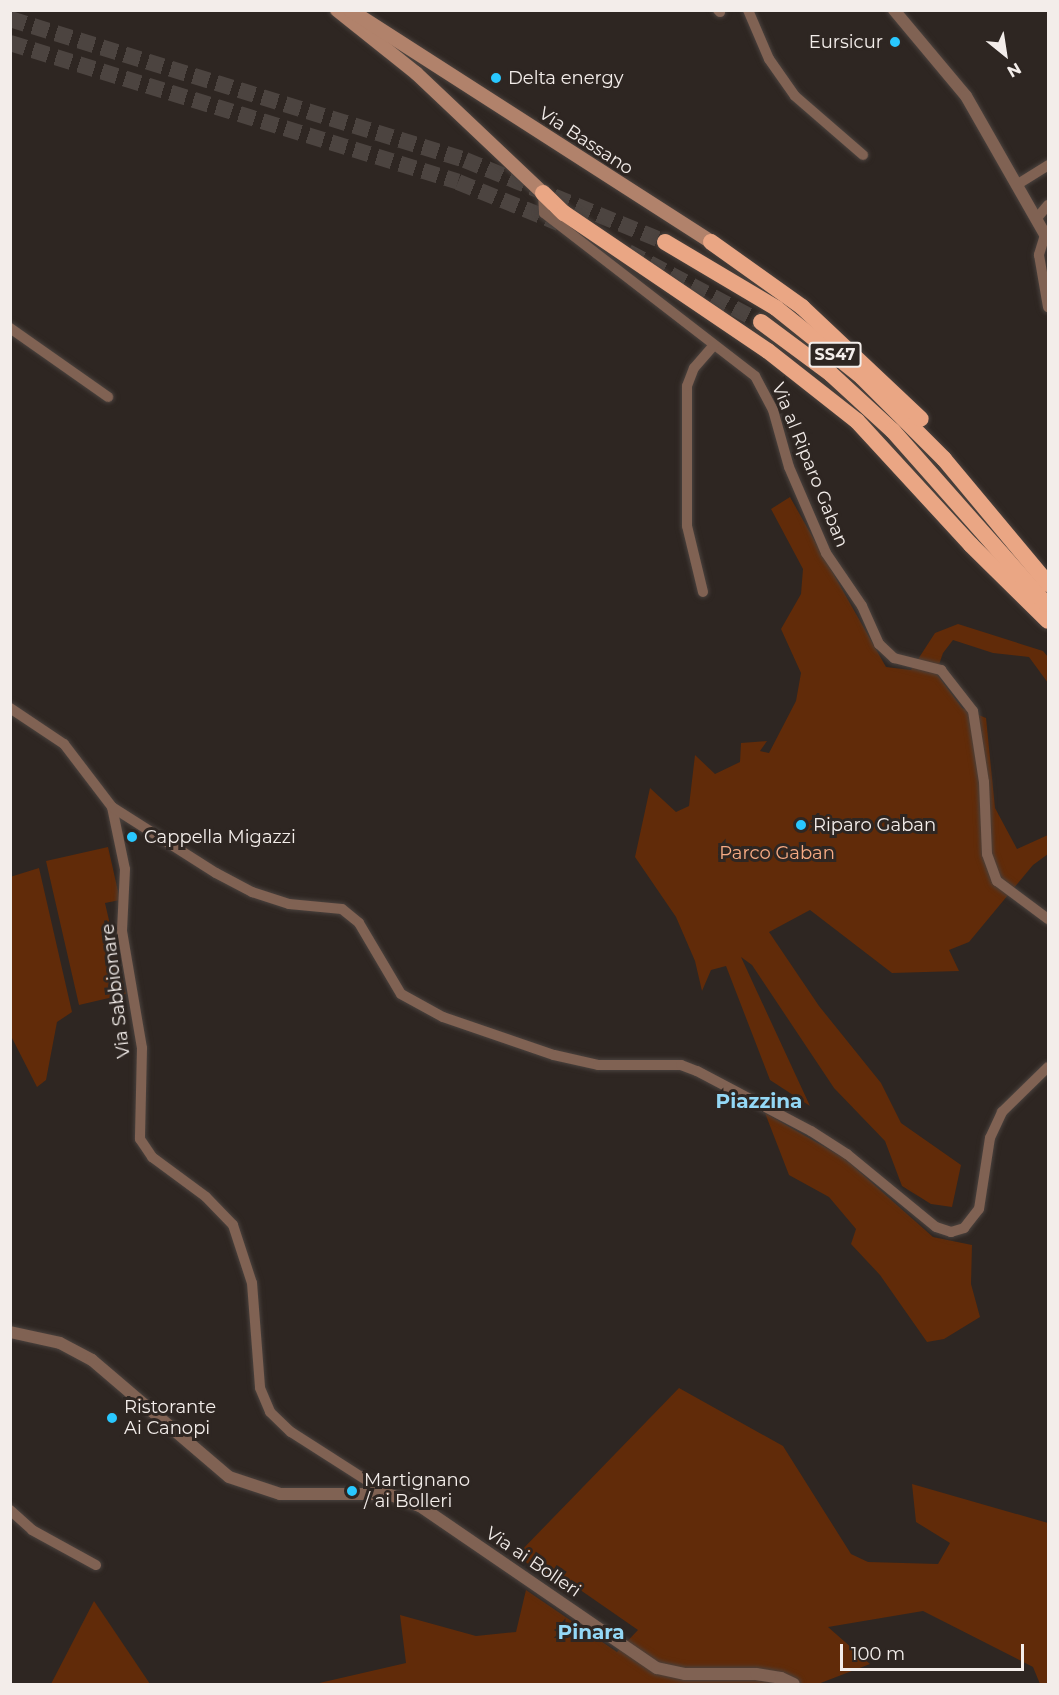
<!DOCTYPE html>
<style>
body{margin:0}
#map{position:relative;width:1059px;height:1695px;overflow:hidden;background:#2e2622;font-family:Montserrat,sans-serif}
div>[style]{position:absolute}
.green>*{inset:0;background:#612b09}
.trunk-tunnel>*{height:16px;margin-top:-8px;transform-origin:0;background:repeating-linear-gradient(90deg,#4c4440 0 16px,transparent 0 24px)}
.roads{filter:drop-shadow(0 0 2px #4a423e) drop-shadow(0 0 2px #4a423e)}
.minor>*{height:10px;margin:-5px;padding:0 5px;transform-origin:5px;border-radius:5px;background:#806253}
.tertiary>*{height:12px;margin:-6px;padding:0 6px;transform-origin:6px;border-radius:6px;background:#806253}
.secondary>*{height:14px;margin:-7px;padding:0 7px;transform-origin:7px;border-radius:7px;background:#b1826b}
.trunk>*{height:16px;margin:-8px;padding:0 8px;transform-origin:8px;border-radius:8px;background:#eaa684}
.dots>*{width:16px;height:16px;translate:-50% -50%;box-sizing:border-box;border:3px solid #2e2622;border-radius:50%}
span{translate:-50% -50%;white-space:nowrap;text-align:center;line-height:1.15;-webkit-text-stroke:6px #2e2622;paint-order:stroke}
.shield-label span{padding:2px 4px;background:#2e2622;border:2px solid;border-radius:4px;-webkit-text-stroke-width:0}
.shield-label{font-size:16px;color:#f3edea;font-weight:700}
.poi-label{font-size:18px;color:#f3edea}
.right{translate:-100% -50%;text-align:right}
.left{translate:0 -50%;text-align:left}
.street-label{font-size:18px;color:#f3edea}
.park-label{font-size:18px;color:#f7ab84}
.neighbourhood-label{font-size:20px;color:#94d8f6;font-weight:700}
.frame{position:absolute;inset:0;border:12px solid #f3edea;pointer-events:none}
.north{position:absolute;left:975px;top:24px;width:60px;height:60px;-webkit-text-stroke:4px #2e2622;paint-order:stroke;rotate:150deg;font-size:16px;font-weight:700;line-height:24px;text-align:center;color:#f3edea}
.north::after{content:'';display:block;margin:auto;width:21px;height:27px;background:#f3edea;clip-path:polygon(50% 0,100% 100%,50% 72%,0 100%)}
.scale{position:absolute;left:840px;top:1644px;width:184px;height:27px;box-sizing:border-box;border:3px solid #f3edea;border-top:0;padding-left:8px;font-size:18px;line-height:21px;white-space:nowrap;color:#f3edea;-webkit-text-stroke:4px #2e2622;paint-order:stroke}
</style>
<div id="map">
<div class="green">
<i style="clip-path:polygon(790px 497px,886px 667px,911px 670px,935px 633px,958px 624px,1043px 651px,1048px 657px,1048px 683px,1029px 657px,993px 653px,953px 640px,943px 653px,936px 673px,962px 708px,986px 718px,995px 808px,1017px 849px,1048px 835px,1048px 854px,1033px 865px,969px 942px,949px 950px,959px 971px,892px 973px,810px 910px,769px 932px,819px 1006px,881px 1083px,901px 1123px,961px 1165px,952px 1207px,931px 1204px,902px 1186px,885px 1141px,834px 1088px,752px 965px,741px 957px,810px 1106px,770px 1080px,726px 966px,711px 970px,702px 991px,695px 961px,676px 917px,635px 857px,650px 788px,676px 812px,689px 806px,695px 755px,715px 774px,740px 762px,741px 743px,767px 741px,760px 751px,769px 753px,796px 701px,801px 673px,781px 629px,801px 594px,803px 569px,771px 509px)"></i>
<i style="clip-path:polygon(108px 847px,120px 900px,105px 903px,126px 994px,79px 1005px,46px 861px)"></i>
<i style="clip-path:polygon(39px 868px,72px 1012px,57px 1022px,46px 1080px,37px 1087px,11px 1036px,10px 877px)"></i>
<i style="clip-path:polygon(765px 1113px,844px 1158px,933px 1237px,972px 1245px,971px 1284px,980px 1317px,944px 1339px,927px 1342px,880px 1275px,851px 1244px,856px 1229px,829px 1197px,789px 1175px)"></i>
<i style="clip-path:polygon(679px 1388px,783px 1446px,851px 1554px,868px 1562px,938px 1564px,950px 1543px,916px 1522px,912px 1484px,1048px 1523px,1048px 1684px,1040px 1684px,1033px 1667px,923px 1611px,828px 1627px,870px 1664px,818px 1684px,315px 1684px,406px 1663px,400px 1615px,476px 1636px,516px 1632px,526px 1590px,617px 1652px,638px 1630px,576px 1587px,567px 1595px,517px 1555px)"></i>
<i style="clip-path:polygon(94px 1601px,111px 1626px,150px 1684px,51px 1684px)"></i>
</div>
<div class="trunk-tunnel">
<i style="left:10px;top:19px;width:476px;rotate:17.2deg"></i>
<i style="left:465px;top:160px;width:216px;rotate:22.3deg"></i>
<i style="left:10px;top:43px;width:469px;rotate:17.2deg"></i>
<i style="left:458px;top:182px;width:109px;rotate:22.1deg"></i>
<i style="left:628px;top:252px;width:150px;rotate:27.8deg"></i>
</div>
<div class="roads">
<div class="minor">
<i style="left:718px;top:10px;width:3px;rotate:45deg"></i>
<i style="left:748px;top:10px;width:53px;rotate:66.8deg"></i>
<i style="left:769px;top:59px;width:45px;rotate:54.9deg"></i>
<i style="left:795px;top:96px;width:90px;rotate:40.9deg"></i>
<i style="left:1018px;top:184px;width:36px;rotate:-32deg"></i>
<i style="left:543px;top:193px;width:20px;rotate:87deg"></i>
<i style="left:544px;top:213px;width:267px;rotate:37.7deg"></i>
<i style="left:755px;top:376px;width:38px;rotate:62deg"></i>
<i style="left:773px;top:410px;width:59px;rotate:74.3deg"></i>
<i style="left:789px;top:467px;width:94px;rotate:66.7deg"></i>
<i style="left:826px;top:553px;width:64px;rotate:55.8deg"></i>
<i style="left:862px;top:606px;width:42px;rotate:65.9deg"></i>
<i style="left:879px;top:644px;width:21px;rotate:43deg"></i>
<i style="left:894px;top:658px;width:49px;rotate:14.3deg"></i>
<i style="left:941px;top:670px;width:52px;rotate:52deg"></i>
<i style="left:973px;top:711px;width:72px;rotate:81.2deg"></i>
<i style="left:984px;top:782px;width:72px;rotate:87.6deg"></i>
<i style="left:987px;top:854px;width:29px;rotate:70deg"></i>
<i style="left:997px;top:881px;width:64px;rotate:36.7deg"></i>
<i style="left:1037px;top:218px;width:17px;rotate:-50deg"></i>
<i style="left:1045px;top:235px;width:21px;rotate:107deg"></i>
<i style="left:1039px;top:255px;width:53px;rotate:80.2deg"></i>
<i style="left:10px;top:328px;width:120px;rotate:35.1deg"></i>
<i style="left:703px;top:592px;width:68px;rotate:-103.6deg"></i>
<i style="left:687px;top:526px;width:140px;rotate:-90deg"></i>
<i style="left:687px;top:386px;width:19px;rotate:-69deg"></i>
<i style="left:694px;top:368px;width:30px;rotate:-49deg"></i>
<i style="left:10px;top:708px;width:65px;rotate:33.7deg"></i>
<i style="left:64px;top:744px;width:79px;rotate:52.7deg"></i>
<i style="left:112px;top:807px;width:63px;rotate:78.2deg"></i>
<i style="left:125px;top:869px;width:62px;rotate:92.8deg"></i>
<i style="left:122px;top:931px;width:119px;rotate:80.3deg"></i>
<i style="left:142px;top:1048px;width:91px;rotate:91.3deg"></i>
<i style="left:140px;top:1139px;width:22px;rotate:56deg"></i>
<i style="left:152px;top:1157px;width:67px;rotate:36.5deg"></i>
<i style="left:206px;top:1197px;width:39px;rotate:46deg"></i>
<i style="left:233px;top:1225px;width:61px;rotate:71.9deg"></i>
<i style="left:252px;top:1283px;width:105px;rotate:85.6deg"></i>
<i style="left:260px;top:1388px;width:26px;rotate:67deg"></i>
<i style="left:270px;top:1412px;width:29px;rotate:44deg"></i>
<i style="left:291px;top:1432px;width:115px;rotate:32.6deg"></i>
<i style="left:112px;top:807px;width:123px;rotate:32.4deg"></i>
<i style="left:216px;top:873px;width:41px;rotate:27.8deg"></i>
<i style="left:252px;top:892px;width:39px;rotate:18deg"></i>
<i style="left:289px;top:904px;width:53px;rotate:5.4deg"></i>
<i style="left:342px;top:909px;width:22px;rotate:39deg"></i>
<i style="left:359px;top:923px;width:82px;rotate:59.4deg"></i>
<i style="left:401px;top:994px;width:48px;rotate:28.7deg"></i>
<i style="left:443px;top:1017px;width:117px;rotate:18.9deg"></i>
<i style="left:554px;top:1055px;width:45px;rotate:12.8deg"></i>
<i style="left:598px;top:1065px;width:83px"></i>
<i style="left:681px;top:1065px;width:17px;rotate:21deg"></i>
<i style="left:697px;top:1071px;width:129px;rotate:27.8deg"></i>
<i style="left:811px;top:1131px;width:43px;rotate:32.6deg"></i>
<i style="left:847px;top:1154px;width:115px;rotate:39.4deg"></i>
<i style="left:936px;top:1227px;width:16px;rotate:18deg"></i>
<i style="left:951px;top:1232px;width:14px;rotate:-17deg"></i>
<i style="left:964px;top:1228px;width:24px;rotate:-52deg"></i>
<i style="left:979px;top:1209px;width:72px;rotate:-81.2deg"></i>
<i style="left:990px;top:1138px;width:29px;rotate:-65deg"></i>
<i style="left:1002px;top:1112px;width:64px;rotate:-44.4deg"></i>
<i style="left:10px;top:1510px;width:30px;rotate:42deg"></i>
<i style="left:32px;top:1530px;width:73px;rotate:28.7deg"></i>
</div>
<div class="tertiary">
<i style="left:894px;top:10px;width:112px;rotate:50.1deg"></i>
<i style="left:966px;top:96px;width:166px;rotate:60.3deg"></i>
<i style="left:10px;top:1332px;width:51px;rotate:12.4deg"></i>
<i style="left:60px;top:1343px;width:36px;rotate:28deg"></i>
<i style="left:92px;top:1360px;width:180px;rotate:40.5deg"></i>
<i style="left:229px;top:1477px;width:54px;rotate:18.4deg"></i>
<i style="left:280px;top:1494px;width:108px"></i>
<i style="left:388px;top:1494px;width:34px;rotate:21deg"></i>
<i style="left:420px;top:1506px;width:287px;rotate:34.4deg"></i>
<i style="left:657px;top:1668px;width:29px;rotate:12deg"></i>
<i style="left:685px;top:1674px;width:71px"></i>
<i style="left:756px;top:1674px;width:25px;rotate:9deg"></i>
<i style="left:781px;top:1678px;width:14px;rotate:25deg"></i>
</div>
<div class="secondary">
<i style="left:337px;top:10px;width:101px;rotate:38.6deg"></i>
<i style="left:416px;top:73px;width:175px;rotate:43.4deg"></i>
<i style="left:350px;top:10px;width:429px;rotate:32.7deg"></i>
</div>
<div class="trunk">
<i style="left:543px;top:193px;width:29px;rotate:44deg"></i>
<i style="left:564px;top:213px;width:246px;rotate:34.1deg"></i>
<i style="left:768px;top:351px;width:113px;rotate:38.2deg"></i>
<i style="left:857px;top:421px;width:168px;rotate:47.4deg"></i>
<i style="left:971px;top:545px;width:108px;rotate:44.6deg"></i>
<i style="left:665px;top:242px;width:129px;rotate:30.7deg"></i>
<i style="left:776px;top:308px;width:110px;rotate:38.7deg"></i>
<i style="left:862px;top:377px;width:116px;rotate:45deg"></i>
<i style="left:944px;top:459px;width:163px;rotate:50.2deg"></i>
<i style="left:711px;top:242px;width:112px;rotate:35.5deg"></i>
<i style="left:802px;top:307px;width:163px;rotate:43.3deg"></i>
<i style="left:761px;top:322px;width:87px;rotate:36.6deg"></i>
<i style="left:831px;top:374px;width:84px;rotate:42.6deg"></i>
<i style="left:893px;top:431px;width:230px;rotate:48.5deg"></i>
</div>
</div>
<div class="dots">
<i style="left:895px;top:42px;background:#29c8ff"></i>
<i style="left:496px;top:78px;background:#29c8ff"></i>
<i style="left:801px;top:825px;background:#29c8ff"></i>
<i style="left:132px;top:837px;background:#29c8ff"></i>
<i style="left:112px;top:1418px;background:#29c8ff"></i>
<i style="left:352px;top:1491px;background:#29c8ff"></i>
</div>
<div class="shield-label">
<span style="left:835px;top:355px">SS47</span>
</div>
<div class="poi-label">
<span class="right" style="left:883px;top:42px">Eursicur</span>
<span class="left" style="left:508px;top:78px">Delta energy</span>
<span class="left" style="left:813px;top:825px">Riparo Gaban</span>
<span class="left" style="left:144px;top:837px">Cappella Migazzi</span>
<span class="left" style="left:124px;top:1418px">Ristorante<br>Ai Canopi</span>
<span class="left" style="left:364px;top:1491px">Martignano<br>/ ai Bolleri</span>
</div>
<div class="street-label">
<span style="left:586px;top:141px;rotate:33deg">Via Bassano</span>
<span style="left:810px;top:465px;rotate:68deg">Via al Riparo Gaban</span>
<span style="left:116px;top:991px;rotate:-97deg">Via Sabbionare</span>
<span style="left:533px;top:1562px;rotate:34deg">Via ai Bolleri</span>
</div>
<div class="park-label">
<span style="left:777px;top:853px">Parco Gaban</span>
</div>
<div class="neighbourhood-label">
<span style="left:759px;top:1101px">Piazzina</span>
<span style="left:591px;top:1632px">Pinara</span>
</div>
<div class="frame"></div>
<div class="north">N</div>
<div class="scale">100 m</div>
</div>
